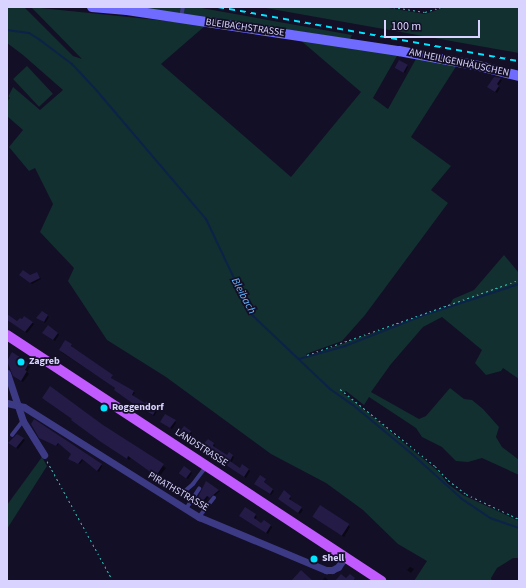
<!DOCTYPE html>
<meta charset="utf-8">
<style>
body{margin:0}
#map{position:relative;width:526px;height:588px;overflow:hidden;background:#130f26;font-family:"Source Sans 3",sans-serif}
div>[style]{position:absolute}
.green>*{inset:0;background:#12302f;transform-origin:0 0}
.shadow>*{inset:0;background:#0007}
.stream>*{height:2px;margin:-1px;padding:0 1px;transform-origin:1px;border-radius:1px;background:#0c2248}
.building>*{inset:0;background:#241b47;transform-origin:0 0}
.path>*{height:1px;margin-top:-0.5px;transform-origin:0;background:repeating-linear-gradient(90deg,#2fb8b0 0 2px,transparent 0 5px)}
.lane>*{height:3.5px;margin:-1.75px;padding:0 1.75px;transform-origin:1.75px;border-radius:1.75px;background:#3d3a85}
.street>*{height:7px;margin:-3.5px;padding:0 3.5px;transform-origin:3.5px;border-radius:3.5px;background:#3d3a85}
.secondary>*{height:10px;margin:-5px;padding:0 5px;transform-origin:5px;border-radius:5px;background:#6f6bff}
.primary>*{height:10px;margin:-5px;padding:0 5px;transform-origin:5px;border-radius:5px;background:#c25bff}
.rail>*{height:2px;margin-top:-1px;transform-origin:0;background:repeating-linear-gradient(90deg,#00e5ff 0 6px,transparent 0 11px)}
.dots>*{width:11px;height:11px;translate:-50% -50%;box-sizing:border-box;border:2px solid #130f26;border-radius:50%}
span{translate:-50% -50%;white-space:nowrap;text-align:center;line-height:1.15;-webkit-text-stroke:3.5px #130f26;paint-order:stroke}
.street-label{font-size:10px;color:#d9d4ff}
.poi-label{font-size:10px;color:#d9d4ff;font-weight:700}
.left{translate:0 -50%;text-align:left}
.water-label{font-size:11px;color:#62b6ff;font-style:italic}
.frame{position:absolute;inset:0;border:8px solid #d9d4ff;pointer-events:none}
.scale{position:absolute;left:384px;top:20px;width:96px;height:18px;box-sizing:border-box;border:2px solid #d9d4ff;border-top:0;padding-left:5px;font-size:12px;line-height:14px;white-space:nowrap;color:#d9d4ff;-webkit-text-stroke:3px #130f26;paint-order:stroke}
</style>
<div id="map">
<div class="green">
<i style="clip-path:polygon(7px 7px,25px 8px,73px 56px,82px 59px,31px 7px,206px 25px,161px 64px,291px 177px,361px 92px,299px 39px,398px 54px,373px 98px,388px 109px,417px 57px,457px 65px,411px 137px,451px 166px,431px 190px,448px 203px,365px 315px,342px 341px,306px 354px,308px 356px,449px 306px,453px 299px,474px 290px,504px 255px,519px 273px,519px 379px,503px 368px,501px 371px,486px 375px,475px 363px,482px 350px,442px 317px,423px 327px,391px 364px,371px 392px,419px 419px,426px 416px,450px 388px,464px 399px,472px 400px,483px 409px,499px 427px,496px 437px,502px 447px,519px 460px,519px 475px,482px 458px,468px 462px,456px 461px,442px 447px,422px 437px,416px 428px,369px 397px,364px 405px,346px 391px,342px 393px,350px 398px,439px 472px,448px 484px,463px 495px,519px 521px,519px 558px,513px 558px,497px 568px,491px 578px,492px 581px,414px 581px,427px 561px,398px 544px,363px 510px,326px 483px,271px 454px,166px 377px,107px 340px,68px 281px,74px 268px,40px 232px,53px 204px,35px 168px,29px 171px,9px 147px,23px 130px,7px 116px,7px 99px,13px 87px,40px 110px,63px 90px,23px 55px,7px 43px)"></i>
<i style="clip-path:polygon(136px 7px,196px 7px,352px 35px,350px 39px)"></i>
<i style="clip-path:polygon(260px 7px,383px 7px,425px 14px,446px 7px,519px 7px,519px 53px)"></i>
<i style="left:27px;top:66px;width:38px;height:19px;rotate:47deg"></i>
<i style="clip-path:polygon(42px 457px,47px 466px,7px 529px,7px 505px)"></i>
</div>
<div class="shadow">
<i style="clip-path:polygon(407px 66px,408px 67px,405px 73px,398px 69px)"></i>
<i style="clip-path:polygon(495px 78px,502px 80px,498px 86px,500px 88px,497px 93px,490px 88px)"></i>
<i style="clip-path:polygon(7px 95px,10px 98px,7px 102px)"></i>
<i style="clip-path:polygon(37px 273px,41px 279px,32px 284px,22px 277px,30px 277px)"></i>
<i style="clip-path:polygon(42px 312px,49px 317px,45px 323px,39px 319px)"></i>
<i style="clip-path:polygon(7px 315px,18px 322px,22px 321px,25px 317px,34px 324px,27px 333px,7px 320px)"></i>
<i style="clip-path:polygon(58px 333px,59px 335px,55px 341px,45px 334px)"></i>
<i style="clip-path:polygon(72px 345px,72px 348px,112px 376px,111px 380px,134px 392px,135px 393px,132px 396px,146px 405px,147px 402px,157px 409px,158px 410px,154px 416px,134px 404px,110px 384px,61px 352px)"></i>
<i style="clip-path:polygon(13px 354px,31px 366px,27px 372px,29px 374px,23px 382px,16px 378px)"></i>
<i style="clip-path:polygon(73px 419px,102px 426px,166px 468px,159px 477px,131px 458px,129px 460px,105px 444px)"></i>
<i style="clip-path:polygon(175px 421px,176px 423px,172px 429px,163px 423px)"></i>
<i style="clip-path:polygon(32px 425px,101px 465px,102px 466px,99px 472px,83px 460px,80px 464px,76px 462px,75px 463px,71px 460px,72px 454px,59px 443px,57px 446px,42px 439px)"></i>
<i style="clip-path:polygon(184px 428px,192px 433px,188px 440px,182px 435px)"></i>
<i style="clip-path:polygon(23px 439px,25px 440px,18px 449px,11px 444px)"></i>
<i style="clip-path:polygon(208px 440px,215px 445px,214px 447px,228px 457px,229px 454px,234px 457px,231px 463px,240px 469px,242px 466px,249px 470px,250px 471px,246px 478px,202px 449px,201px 448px,203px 445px,205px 446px)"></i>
<i style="clip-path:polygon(190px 471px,192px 473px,188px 479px,182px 475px)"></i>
<i style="clip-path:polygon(265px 480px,264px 484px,274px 491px,271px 495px,256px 485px)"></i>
<i style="clip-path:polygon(218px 490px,220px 491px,212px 498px,209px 496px,205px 502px,200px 498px)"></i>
<i style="clip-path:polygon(284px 492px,291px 498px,290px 500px,303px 510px,300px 514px,281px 500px)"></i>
<i style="clip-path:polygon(245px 508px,257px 517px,255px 519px,261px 524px,264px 521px,272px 527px,268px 534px,240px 516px)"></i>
<i style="clip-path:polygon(316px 518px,348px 525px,350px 527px,344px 537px)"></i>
<i style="clip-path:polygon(410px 567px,414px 569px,411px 573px,407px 570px)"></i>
<i style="clip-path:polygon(325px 577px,329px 581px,322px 581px)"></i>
</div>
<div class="stream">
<i style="left:7px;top:30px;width:22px;rotate:8deg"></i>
<i style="left:29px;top:33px;width:13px;rotate:32deg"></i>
<i style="left:40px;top:40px;width:40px;rotate:37deg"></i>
<i style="left:72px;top:64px;width:37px;rotate:47deg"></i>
<i style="left:97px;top:91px;width:168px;rotate:49.6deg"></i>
<i style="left:206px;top:219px;width:105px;rotate:64.7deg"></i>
<i style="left:251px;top:314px;width:109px;rotate:43.5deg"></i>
<i style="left:330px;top:389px;width:28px;rotate:35deg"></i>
<i style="left:353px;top:405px;width:77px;rotate:39.7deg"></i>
<i style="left:412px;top:454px;width:67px;rotate:42deg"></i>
<i style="left:462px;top:499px;width:34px;rotate:34deg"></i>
<i style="left:490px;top:518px;width:31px;rotate:19deg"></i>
<i style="left:299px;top:359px;width:48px;rotate:-15.8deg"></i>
<i style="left:345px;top:346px;width:82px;rotate:-21.5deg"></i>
<i style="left:421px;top:316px;width:103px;rotate:-18.1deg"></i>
</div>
<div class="building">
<i style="left:399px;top:60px;width:10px;height:9px;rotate:29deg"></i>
<i style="clip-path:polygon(494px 77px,501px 78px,497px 84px,499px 86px,495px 92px,487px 87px)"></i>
<i style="clip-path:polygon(23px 270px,30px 275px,37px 272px,40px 278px,30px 283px,19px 275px)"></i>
<i style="clip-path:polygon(42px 311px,48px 315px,44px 322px,36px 318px)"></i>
<i style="clip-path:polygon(7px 314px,17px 321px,20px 318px,22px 319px,24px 316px,33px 322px,25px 332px,7px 320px)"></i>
<i style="clip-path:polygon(48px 325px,58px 333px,53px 340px,42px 333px)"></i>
<i style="clip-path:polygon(65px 340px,72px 344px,71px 346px,113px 375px,111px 378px,134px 391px,132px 395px,145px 403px,147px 401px,157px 408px,153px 415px,132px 403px,114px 390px,115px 388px,59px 350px)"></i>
<i style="clip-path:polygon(12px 352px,29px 363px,25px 370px,27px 371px,21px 381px,13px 376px,7px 361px)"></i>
<i style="clip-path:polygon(50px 386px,103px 425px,164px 464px,156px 476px,128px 456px,127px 459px,101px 442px,71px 420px,72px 419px,42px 398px)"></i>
<i style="clip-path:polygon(165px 414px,176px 420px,170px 428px,160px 422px)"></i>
<i style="clip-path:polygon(34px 419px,102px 464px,97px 471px,82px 459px,78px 464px,68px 459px,71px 454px,58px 443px,56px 446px,39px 438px,31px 424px)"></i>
<i style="left:184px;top:426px;width:9px;height:9px;rotate:36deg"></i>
<i style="clip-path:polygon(17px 434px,24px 438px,16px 448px,8px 443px)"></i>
<i style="clip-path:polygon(208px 439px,214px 443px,213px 446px,227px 455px,229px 452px,233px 455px,230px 461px,240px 468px,242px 464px,249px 469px,244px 477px,200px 448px)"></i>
<i style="left:184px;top:466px;width:9px;height:9px;rotate:36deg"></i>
<i style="clip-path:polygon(260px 475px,266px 479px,264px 482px,273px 489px,270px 494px,254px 484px)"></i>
<i style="clip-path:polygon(206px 481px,219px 490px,210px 498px,207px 496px,203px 501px,198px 497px)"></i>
<i style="clip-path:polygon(284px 490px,291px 496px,289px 499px,302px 507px,298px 513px,278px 499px)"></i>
<i style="left:320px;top:505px;width:35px;height:14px;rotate:33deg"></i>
<i style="clip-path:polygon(245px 507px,256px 514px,254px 518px,261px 523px,264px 520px,271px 525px,266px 533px,239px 516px)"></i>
<i style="clip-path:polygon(301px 570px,313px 581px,291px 581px)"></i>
<i style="clip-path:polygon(341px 574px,346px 578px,350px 574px,355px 578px,353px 581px,335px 581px)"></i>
</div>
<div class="path">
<i style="left:393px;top:7px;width:32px;rotate:9deg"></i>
<i style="left:425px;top:12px;width:17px;rotate:-17deg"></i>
<i style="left:307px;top:355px;width:225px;rotate:-19.5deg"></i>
<i style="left:340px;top:389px;width:122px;rotate:39deg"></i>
<i style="left:435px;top:466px;width:19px;rotate:47deg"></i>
<i style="left:448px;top:480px;width:23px;rotate:38deg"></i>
<i style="left:466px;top:494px;width:59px;rotate:25.3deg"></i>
<i style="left:47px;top:461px;width:137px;rotate:61.2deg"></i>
</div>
<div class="lane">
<i style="left:181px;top:18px;width:11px;rotate:-80deg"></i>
<i style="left:12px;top:435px;width:18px;rotate:-52deg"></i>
<i style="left:174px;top:491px;width:4px;rotate:27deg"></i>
<i style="left:178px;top:493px;width:7px;rotate:-16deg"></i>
<i style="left:185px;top:491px;width:11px;rotate:-41deg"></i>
<i style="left:193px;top:484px;width:21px;rotate:-53deg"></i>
<i style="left:186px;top:509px;width:24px;rotate:-57deg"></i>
<i style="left:199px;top:517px;width:24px;rotate:-52deg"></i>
</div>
<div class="street">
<i style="left:7px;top:373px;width:51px;rotate:71.6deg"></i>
<i style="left:23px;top:421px;width:40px;rotate:58deg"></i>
<i style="left:7px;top:403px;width:17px;rotate:13deg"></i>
<i style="left:24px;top:407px;width:207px;rotate:32.2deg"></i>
<i style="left:199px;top:517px;width:138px;rotate:22.7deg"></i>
<i style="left:326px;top:570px;width:6px"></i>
<i style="left:332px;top:570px;width:7px;rotate:-27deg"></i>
<i style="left:338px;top:567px;width:12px;rotate:-55deg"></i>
</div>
<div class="secondary">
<i style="left:92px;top:7px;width:35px;rotate:5deg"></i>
<i style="left:127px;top:10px;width:275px;rotate:8.6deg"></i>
<i style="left:399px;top:51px;width:81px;rotate:10.6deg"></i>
<i style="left:479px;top:66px;width:41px;rotate:14deg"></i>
</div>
<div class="primary">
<i style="left:7px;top:335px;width:448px;rotate:33.3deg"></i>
</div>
<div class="rail">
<i style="left:218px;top:7px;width:306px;rotate:10.2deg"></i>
</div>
<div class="dots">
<i style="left:21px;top:362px;background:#00e5ff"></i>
<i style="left:104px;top:408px;background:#00e5ff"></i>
<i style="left:314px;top:559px;background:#00e5ff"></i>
</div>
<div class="street-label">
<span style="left:245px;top:28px;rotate:8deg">BLEIBACHSTRASSE</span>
<span style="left:459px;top:63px;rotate:12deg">AM HEILIGENHÄUSCHEN</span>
<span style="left:201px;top:448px;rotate:33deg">LANDSTRASSE</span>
<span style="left:178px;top:492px;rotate:30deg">PIRATHSTRASSE</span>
</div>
<div class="poi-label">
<span class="left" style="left:29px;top:362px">Zagreb</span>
<span class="left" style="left:112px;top:408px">Roggendorf</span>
<span class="left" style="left:322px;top:559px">Shell</span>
</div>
<div class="water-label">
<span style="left:243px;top:296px;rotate:62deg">Bleibach</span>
</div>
<div class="frame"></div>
<div class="scale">100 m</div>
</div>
